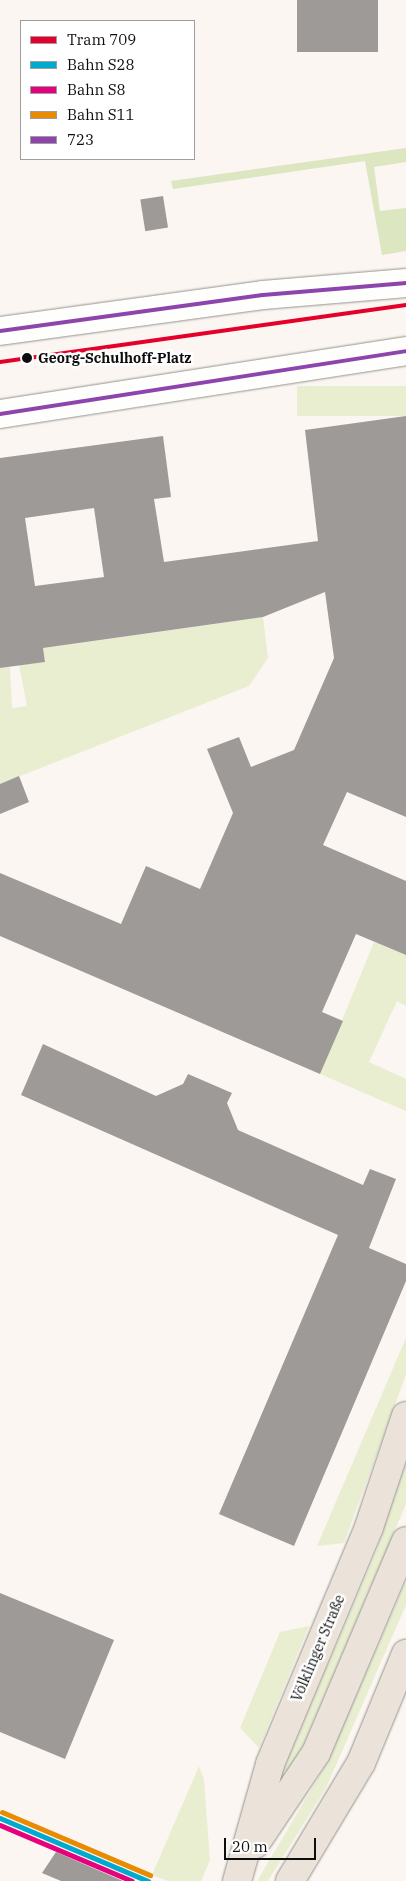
<!DOCTYPE html>
<meta charset="utf-8">
<style>
body{margin:0}
#map{position:relative;width:406px;height:1881px;overflow:hidden;background:#fbf6f1;font-family:"IBM Plex Serif",serif}
div>[style]{position:absolute}
.green>*{inset:0;background:#e9eed1;transform-origin:0 0}
.forest>*{inset:0;background:#dce6c0}
.building>*{inset:0;background:#9e9a97;transform-origin:0 0}
.roads{filter:drop-shadow(0 0 1px #949290) drop-shadow(0 0 1px #949290)}
.tertiary>*{height:28px;margin:-14px;padding:0 14px;transform-origin:14px;border-radius:14px;background:#fefefd}
.primary>*{height:28px;margin:-14px;padding:0 14px;transform-origin:14px;border-radius:14px;background:#ebe2d9}
.bus-1>*{height:4px;margin:-2px;padding:0 2px;transform-origin:2px;border-radius:2px;background:#8e44ad}
.rail-1>*{height:5px;margin:-2.5px;padding:0 2.5px;transform-origin:2.5px;border-radius:2.5px;background:#00a9ce}
.rail-2>*{height:5px;margin:-2.5px;padding:0 2.5px;transform-origin:2.5px;border-radius:2.5px;background:#e5007d}
.rail-3>*{height:5px;margin:-2.5px;padding:0 2.5px;transform-origin:2.5px;border-radius:2.5px;background:#e88b01}
.tram-1>*{height:4px;margin:-2px;padding:0 2px;transform-origin:2px;border-radius:2px;background:#e4002b}
.dots>*{width:14px;height:14px;translate:-50% -50%;box-sizing:border-box;border:2px solid #fff;border-radius:50%}
span{translate:-50% -50%;white-space:nowrap;text-align:center;line-height:1.15;-webkit-text-stroke:5px #fff;paint-order:stroke}
.stop-label{font-size:14px;color:#0d0d0d;font-weight:700}
.left{translate:0 -50%;text-align:left}
.street-label{font-size:14px;color:#0d0d0d}
.legend{position:absolute;left:20px;top:20px;width:175px;height:140px;box-sizing:border-box;background:#fff;border:1px solid #9e9e9e;margin:0;padding:6px 9px;list-style:none;font-size:15px;color:#0d0d0d}
.legend li{display:flex;align-items:center;gap:10px;height:25px}
.legend b{width:25px;border:1px solid #9e9e9e}
.scale{position:absolute;left:224px;top:1838px;width:92px;height:22px;box-sizing:border-box;border:2px solid #0d0d0d;border-top:0;padding-left:6px;font-size:15px;line-height:18px;white-space:nowrap;color:#0d0d0d;-webkit-text-stroke:4px #fff;paint-order:stroke}
</style>
<div id="map">
<div class="green">
<i style="left:406px;top:386px;width:30px;height:109px;rotate:90deg"></i>
<i style="clip-path:polygon(263px 617px,268px 658px,249px 686px,0 784px,0 668px,10px 667px,12px 708px,27px 706px,19px 665px,45px 662px,43px 648px)"></i>
<i style="clip-path:polygon(374px 942px,406px 955px,406px 1006px,397px 1001px,369px 1062px,406px 1079px,406px 1111px,320px 1074px)"></i>
<i style="clip-path:polygon(406px 1338px,406px 1375px,344px 1543px,317px 1546px)"></i>
<i style="clip-path:polygon(406px 1462px,406px 1504px,298px 1757px,288px 1772px,283px 1770px,376px 1552px)"></i>
<i style="clip-path:polygon(406px 1581px,406px 1605px,326px 1788px,268px 1881px,257px 1881px,327px 1763px)"></i>
<i style="clip-path:polygon(309px 1626px,259px 1748px,240px 1728px,280px 1632px)"></i>
<i style="clip-path:polygon(199px 1766px,204px 1780px,210px 1860px,201px 1881px,168px 1881px,152px 1875px)"></i>
</div>
<div class="forest">
<i style="clip-path:polygon(406px 148px,406px 162px,374px 167px,380px 211px,406px 208px,406px 251px,382px 255px,365px 161px,173px 189px,171px 181px)"></i>
</div>
<div class="building">
<i style="left:297px;top:0;width:81px;height:52px"></i>
<i style="left:163px;top:196px;width:32px;height:23px;rotate:81deg"></i>
<i style="clip-path:polygon(evenodd,406px 416px,406px 817px,347px 792px,323px 845px,406px 881px,406px 955px,356px 934px,322px 1012px,343px 1021px,320px 1074px,0 936px,0 873px,121px 924px,146px 866px,200px 889px,233px 813px,207px 749px,239px 737px,251px 767px,294px 750px,334px 658px,325px 592px,263px 617px,43px 648px,45px 662px,0 668px,0 458px,163px 436px,171px 497px,154px 499px,164px 562px,318px 541px,305px 430px,406px 416px,94px 508px,104px 577px,35px 586px,25px 518px,94px 508px)"></i>
<i style="clip-path:polygon(19px 776px,29px 802px,0 814px,0 784px)"></i>
<i style="clip-path:polygon(43px 1044px,156px 1096px,183px 1084px,188px 1074px,232px 1093px,227px 1103px,238px 1130px,363px 1185px,370px 1169px,396px 1179px,369px 1248px,406px 1264px,406px 1281px,294px 1546px,219px 1514px,338px 1235px,21px 1095px)"></i>
<i style="clip-path:polygon(0 1593px,114px 1640px,65px 1759px,0 1732px)"></i>
<i style="clip-path:polygon(56px 1852px,123px 1881px,61px 1881px,42px 1873px)"></i>
</div>
<div class="roads">
<div class="tertiary">
<i style="left:0;top:331px;width:265px;rotate:-7.8deg"></i>
<i style="left:263px;top:295px;width:144px;rotate:-4.8deg"></i>
<i style="left:0;top:414px;width:411px;rotate:-8.8deg"></i>
</div>
<div class="primary">
<i style="left:255px;top:1844px;width:110px;rotate:-56.2deg"></i>
<i style="left:316px;top:1753px;width:230px;rotate:-67deg"></i>
<i style="left:237px;top:1881px;width:122px;rotate:-74.2deg"></i>
<i style="left:270px;top:1764px;width:257px;rotate:-67.3deg"></i>
<i style="left:369px;top:1527px;width:117px;rotate:-71.6deg"></i>
<i style="left:290px;top:1881px;width:138px;rotate:-59deg"></i>
<i style="left:361px;top:1763px;width:118px;rotate:-67.6deg"></i>
</div>
</div>
<div class="bus-1">
<i style="left:0;top:331px;width:265px;rotate:-7.8deg"></i>
<i style="left:263px;top:295px;width:144px;rotate:-4.8deg"></i>
<i style="left:0;top:414px;width:411px;rotate:-8.8deg"></i>
</div>
<div class="rail-1">
<i style="left:0;top:1818px;width:161px;rotate:23.1deg"></i>
</div>
<div class="rail-2">
<i style="left:0;top:1825px;width:143px;rotate:23deg"></i>
</div>
<div class="rail-3">
<i style="left:2px;top:1812px;width:161px;rotate:23.1deg"></i>
</div>
<div class="tram-1">
<i style="left:0;top:362px;width:410px;rotate:-8deg"></i>
</div>
<div class="dots">
<i style="left:27px;top:358px;background:#0d0d0d"></i>
</div>
<div class="stop-label">
<span class="left" style="left:38px;top:358px">Georg-Schulhoff-Platz</span>
</div>
<div class="street-label">
<span style="left:318px;top:1648px;rotate:-67deg">Völklinger Straße</span>
</div>
<ul class="legend">
<li><b style="height:6px;background:#e4002b"></b>Tram 709</li>
<li><b style="height:6px;background:#00a9ce"></b>Bahn S28</li>
<li><b style="height:6px;background:#e5007d"></b>Bahn S8</li>
<li><b style="height:6px;background:#e88b01"></b>Bahn S11</li>
<li><b style="height:6px;background:#8e44ad"></b>723</li>
</ul>
<div class="scale">20 m</div>
</div>
